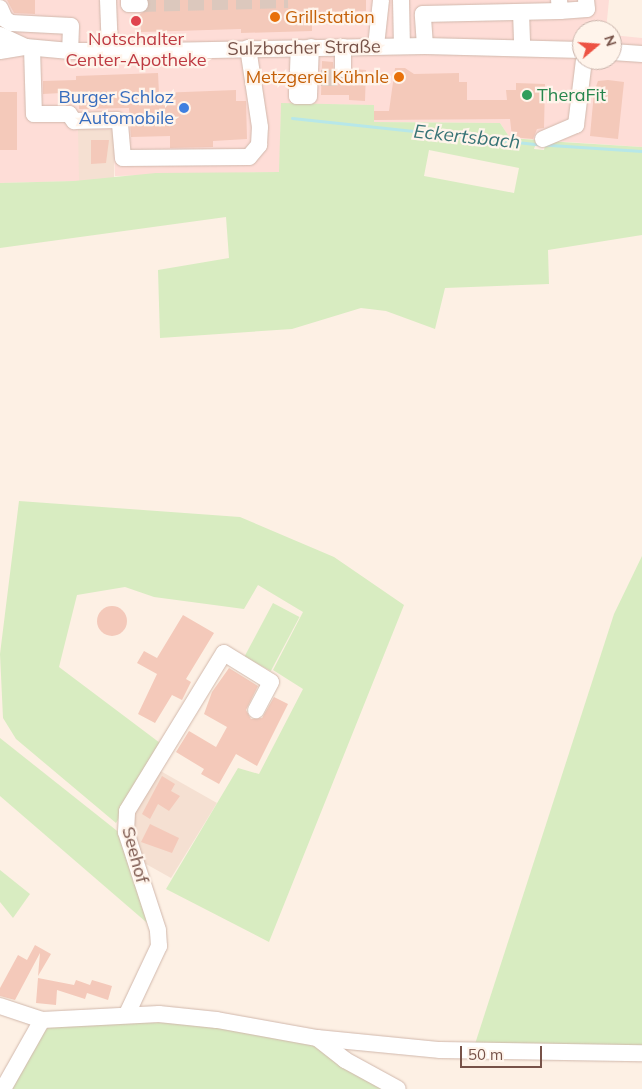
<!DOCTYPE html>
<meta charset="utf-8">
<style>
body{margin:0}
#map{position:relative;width:642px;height:1089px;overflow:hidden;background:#fdf0e4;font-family:Mulish,sans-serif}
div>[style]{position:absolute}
.residential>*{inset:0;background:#f5e0d2;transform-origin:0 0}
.commercial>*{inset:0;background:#feddd7}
.green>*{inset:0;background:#d8ecc1;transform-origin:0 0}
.stream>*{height:3px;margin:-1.5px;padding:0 1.5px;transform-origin:1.5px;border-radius:1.5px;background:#b7e7e8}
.building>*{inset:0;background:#f4c9ba;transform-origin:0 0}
.round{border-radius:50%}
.minor-tunnel>*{height:16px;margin-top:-8px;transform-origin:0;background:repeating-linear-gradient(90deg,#dcc8bd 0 16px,transparent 0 24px)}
.roads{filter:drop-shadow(0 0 1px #d1b8ac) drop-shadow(0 0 1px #d1b8ac)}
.minor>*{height:16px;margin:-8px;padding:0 8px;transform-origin:8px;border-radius:8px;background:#fff}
.dots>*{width:14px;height:14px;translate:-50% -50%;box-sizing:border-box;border:2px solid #fff4eb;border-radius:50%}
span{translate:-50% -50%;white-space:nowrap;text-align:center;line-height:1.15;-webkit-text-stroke:4.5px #fff4eb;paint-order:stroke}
.food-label{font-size:18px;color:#c56008}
.left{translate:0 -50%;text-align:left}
.right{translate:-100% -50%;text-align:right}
.health-label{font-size:18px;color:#be3a42}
.street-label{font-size:18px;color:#775248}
.leisure-label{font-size:18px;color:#27864d}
.shop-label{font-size:18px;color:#366cbe}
.water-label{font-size:19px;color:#387476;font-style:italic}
.north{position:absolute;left:572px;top:20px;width:50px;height:50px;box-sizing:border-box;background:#fff4eb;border:1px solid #c9b3aa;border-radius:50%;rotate:72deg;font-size:14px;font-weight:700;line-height:20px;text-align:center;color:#775248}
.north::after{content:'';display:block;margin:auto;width:18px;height:22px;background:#ed5243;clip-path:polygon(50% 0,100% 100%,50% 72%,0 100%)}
.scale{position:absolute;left:460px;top:1046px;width:82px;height:22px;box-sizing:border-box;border:2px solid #775248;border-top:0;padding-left:6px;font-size:15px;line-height:18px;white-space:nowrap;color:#775248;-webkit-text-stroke:4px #fff4eb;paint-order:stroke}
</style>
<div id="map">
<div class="residential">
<i style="left:78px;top:129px;width:36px;height:52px"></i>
<i style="clip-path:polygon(157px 769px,217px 803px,171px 878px,137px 859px,129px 817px)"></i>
</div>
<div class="commercial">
<i style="clip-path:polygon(0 0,609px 0,606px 30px,582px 30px,582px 60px,612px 60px,612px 35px,642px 38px,642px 147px,510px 138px,500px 123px,373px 122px,373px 105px,281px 104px,280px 172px,115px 176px,113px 130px,78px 129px,79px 181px,0 183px)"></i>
</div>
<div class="green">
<i style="clip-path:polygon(evenodd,281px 103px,374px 105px,374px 122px,500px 123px,510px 138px,537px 140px,534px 149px,544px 150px,546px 141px,642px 147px,642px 235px,548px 250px,549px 284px,445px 288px,435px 329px,386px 311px,361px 308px,292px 329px,160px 338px,158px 270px,229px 258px,226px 217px,0 248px,0 183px,74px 181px,156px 173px,279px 172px,281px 103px,429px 150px,519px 168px,514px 193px,424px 176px,429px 150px)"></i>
<i style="clip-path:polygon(19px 501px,240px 517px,334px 557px,404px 605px,269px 942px,166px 889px,238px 768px,259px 774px,303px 689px,273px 670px,303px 612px,258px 585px,244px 609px,154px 597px,125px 587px,77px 595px,59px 667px,164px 746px,116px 823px,16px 739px,3px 718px,0 654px)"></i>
<i style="clip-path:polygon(642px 556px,642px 1048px,475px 1044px,614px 614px)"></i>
<i style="left:273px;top:603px;width:30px;height:61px;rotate:28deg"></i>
<i style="clip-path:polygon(0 738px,121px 834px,153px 928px,0 796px)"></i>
<i style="clip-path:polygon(0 870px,30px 894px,13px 918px,0 902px)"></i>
<i style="clip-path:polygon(118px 1022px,196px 1023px,314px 1042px,391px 1089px,8px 1089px,44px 1024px)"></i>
</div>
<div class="stream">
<i style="left:292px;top:118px;width:244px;rotate:6.1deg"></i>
<i style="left:535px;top:144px;width:107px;rotate:3.7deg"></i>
</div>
<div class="building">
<i style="clip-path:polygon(7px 0,35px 0,35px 14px,14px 13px)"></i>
<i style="clip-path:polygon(149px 0,366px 0,366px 11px,312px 12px,312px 31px,241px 33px,241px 29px,141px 32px,140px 14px,148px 9px)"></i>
<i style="clip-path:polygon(322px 61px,333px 62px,334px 74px,343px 79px,348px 77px,353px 69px,366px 70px,365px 101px,349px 100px,349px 95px,321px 95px)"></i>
<i style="clip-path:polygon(395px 68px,405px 68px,414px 74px,459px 73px,459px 82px,467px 82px,467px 100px,507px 100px,506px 90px,516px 90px,516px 83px,545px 84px,544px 128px,537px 129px,533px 139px,512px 137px,510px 119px,374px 120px,374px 111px,389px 111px)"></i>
<i style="clip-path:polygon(158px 73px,159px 93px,236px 90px,236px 101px,246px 101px,247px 139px,213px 141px,213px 147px,170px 148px,170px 136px,131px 137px,129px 108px,79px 109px,79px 92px,43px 94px,43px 81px,76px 80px,76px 76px)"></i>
<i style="clip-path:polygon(608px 80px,624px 82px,618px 139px,590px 136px,594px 92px,598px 81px)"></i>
<i style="left:17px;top:92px;width:58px;height:17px;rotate:90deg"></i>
<i style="clip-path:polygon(91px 140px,109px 140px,106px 163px,91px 164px)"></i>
<i class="round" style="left:97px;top:606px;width:30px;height:30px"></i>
<i style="clip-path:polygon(183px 615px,214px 633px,186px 679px,191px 682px,182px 700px,172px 695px,155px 723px,138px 714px,157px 674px,137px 663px,144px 651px,157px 658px)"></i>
<i style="clip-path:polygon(229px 668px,258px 686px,246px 710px,251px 719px,262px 718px,274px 697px,288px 704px,257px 766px,236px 754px,219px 784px,201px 774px,204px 769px,176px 752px,189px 731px,216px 747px,227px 727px,204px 714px,212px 692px)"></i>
<i style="clip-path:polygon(162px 776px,175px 784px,171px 791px,180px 796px,169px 811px,158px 804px,150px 819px,142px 814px)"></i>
<i style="clip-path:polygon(150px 824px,179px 838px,172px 853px,141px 842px)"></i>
<i style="clip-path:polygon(35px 945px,51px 954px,38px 976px,40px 953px,15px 1000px,0 996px,0 988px,18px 955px,27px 960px)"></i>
<i style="clip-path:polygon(38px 978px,74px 985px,76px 980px,90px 985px,92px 980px,112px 986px,108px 1000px,87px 993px,85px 999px,57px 990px,56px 1005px,36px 1003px)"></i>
</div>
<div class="minor-tunnel">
<i style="left:140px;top:4px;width:148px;rotate:-1.5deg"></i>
<i style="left:321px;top:78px;width:22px"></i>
<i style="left:343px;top:78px;width:9px;rotate:-90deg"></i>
</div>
<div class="roads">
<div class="minor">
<i style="left:108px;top:0;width:51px;rotate:87.8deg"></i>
<i style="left:129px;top:0;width:4px;rotate:90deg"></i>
<i style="left:129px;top:4px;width:11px"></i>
<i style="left:401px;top:0;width:46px;rotate:88.8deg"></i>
<i style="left:0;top:8px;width:12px;rotate:66deg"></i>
<i style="left:5px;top:19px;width:7px;rotate:34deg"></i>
<i style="left:11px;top:23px;width:60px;rotate:2.9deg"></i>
<i style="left:71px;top:26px;width:25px;rotate:92deg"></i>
<i style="left:560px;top:11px;width:27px;rotate:-4deg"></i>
<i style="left:587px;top:9px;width:9px;rotate:-96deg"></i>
<i style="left:521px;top:12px;width:35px;rotate:88deg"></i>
<i style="left:0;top:35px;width:29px;rotate:25deg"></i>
<i style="left:376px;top:46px;width:46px;rotate:-83.8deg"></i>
<i style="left:425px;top:46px;width:32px;rotate:-94deg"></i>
<i style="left:423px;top:14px;width:137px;rotate:-1.3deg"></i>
<i style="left:560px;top:11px;width:11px;rotate:-95deg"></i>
<i style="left:32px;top:48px;width:66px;rotate:88.3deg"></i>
<i style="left:34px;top:114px;width:35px"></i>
<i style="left:69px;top:114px;width:9px;rotate:54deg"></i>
<i style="left:74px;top:121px;width:43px;rotate:-1.3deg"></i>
<i style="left:117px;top:120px;width:5px;rotate:53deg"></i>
<i style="left:120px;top:124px;width:34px;rotate:85deg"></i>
<i style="left:123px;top:158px;width:126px;rotate:-0.5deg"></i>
<i style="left:249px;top:157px;width:16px;rotate:-50deg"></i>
<i style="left:259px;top:145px;width:18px;rotate:-87deg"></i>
<i style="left:260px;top:127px;width:80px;rotate:-98.6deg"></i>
<i style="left:0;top:51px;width:26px;rotate:-9deg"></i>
<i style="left:26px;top:47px;width:44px;rotate:5.2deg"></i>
<i style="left:70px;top:51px;width:89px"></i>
<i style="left:159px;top:51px;width:266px;rotate:-1.1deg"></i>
<i style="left:425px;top:46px;width:157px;rotate:1.5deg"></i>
<i style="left:612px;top:52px;width:30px;rotate:4deg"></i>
<i style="left:343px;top:69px;width:22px;rotate:-90deg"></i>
<i style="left:298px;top:71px;width:23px;rotate:-88deg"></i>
<i style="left:297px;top:90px;width:6px;rotate:90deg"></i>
<i style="left:297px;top:96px;width:12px"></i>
<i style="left:309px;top:96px;width:49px;rotate:-87.7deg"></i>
<i style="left:543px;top:139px;width:36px;rotate:-23deg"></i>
<i style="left:576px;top:125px;width:65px;rotate:-83deg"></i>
<i style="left:0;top:1006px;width:44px;rotate:18.4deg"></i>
<i style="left:42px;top:1020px;width:117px;rotate:-2.9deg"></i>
<i style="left:159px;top:1014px;width:58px;rotate:5.9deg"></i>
<i style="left:217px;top:1020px;width:102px;rotate:10.2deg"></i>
<i style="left:317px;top:1038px;width:124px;rotate:5.6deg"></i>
<i style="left:440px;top:1050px;width:202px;rotate:0.9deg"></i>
<i style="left:127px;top:1014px;width:75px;rotate:-64.8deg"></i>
<i style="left:159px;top:946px;width:16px;rotate:-94deg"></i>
<i style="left:158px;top:930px;width:103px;rotate:-108.1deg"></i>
<i style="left:126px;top:832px;width:21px;rotate:-87deg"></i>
<i style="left:127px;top:811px;width:185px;rotate:-58.5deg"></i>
<i style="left:224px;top:653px;width:55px;rotate:31.7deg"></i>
<i style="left:271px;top:682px;width:32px;rotate:118deg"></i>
<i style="left:317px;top:1038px;width:36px;rotate:38deg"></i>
<i style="left:345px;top:1060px;width:60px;rotate:28.7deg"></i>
<i style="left:3px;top:1089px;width:79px;rotate:-60.5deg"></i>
</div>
</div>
<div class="dots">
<i style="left:275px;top:17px;background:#e8710a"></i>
<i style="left:136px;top:21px;background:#e0444e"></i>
<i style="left:399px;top:77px;background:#e8710a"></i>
<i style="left:527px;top:95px;background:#2e9e5b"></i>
<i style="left:184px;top:108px;background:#3f7fe0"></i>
</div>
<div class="food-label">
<span class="left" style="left:285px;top:17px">Grillstation</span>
<span class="right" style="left:389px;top:77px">Metzgerei Kühnle</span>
</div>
<div class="health-label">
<span style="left:136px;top:50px">Notschalter<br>Center-Apotheke</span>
</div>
<div class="street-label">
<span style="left:304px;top:48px;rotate:-1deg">Sulzbacher Straße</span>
<span style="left:135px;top:855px;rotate:75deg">Seehof</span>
</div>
<div class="leisure-label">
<span class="left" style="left:537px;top:95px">TheraFit</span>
</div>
<div class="shop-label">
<span class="right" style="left:174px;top:108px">Burger Schloz<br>Automobile</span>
</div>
<div class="water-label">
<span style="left:467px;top:137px;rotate:6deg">Eckertsbach</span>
</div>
<div class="north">N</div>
<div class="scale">50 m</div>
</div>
